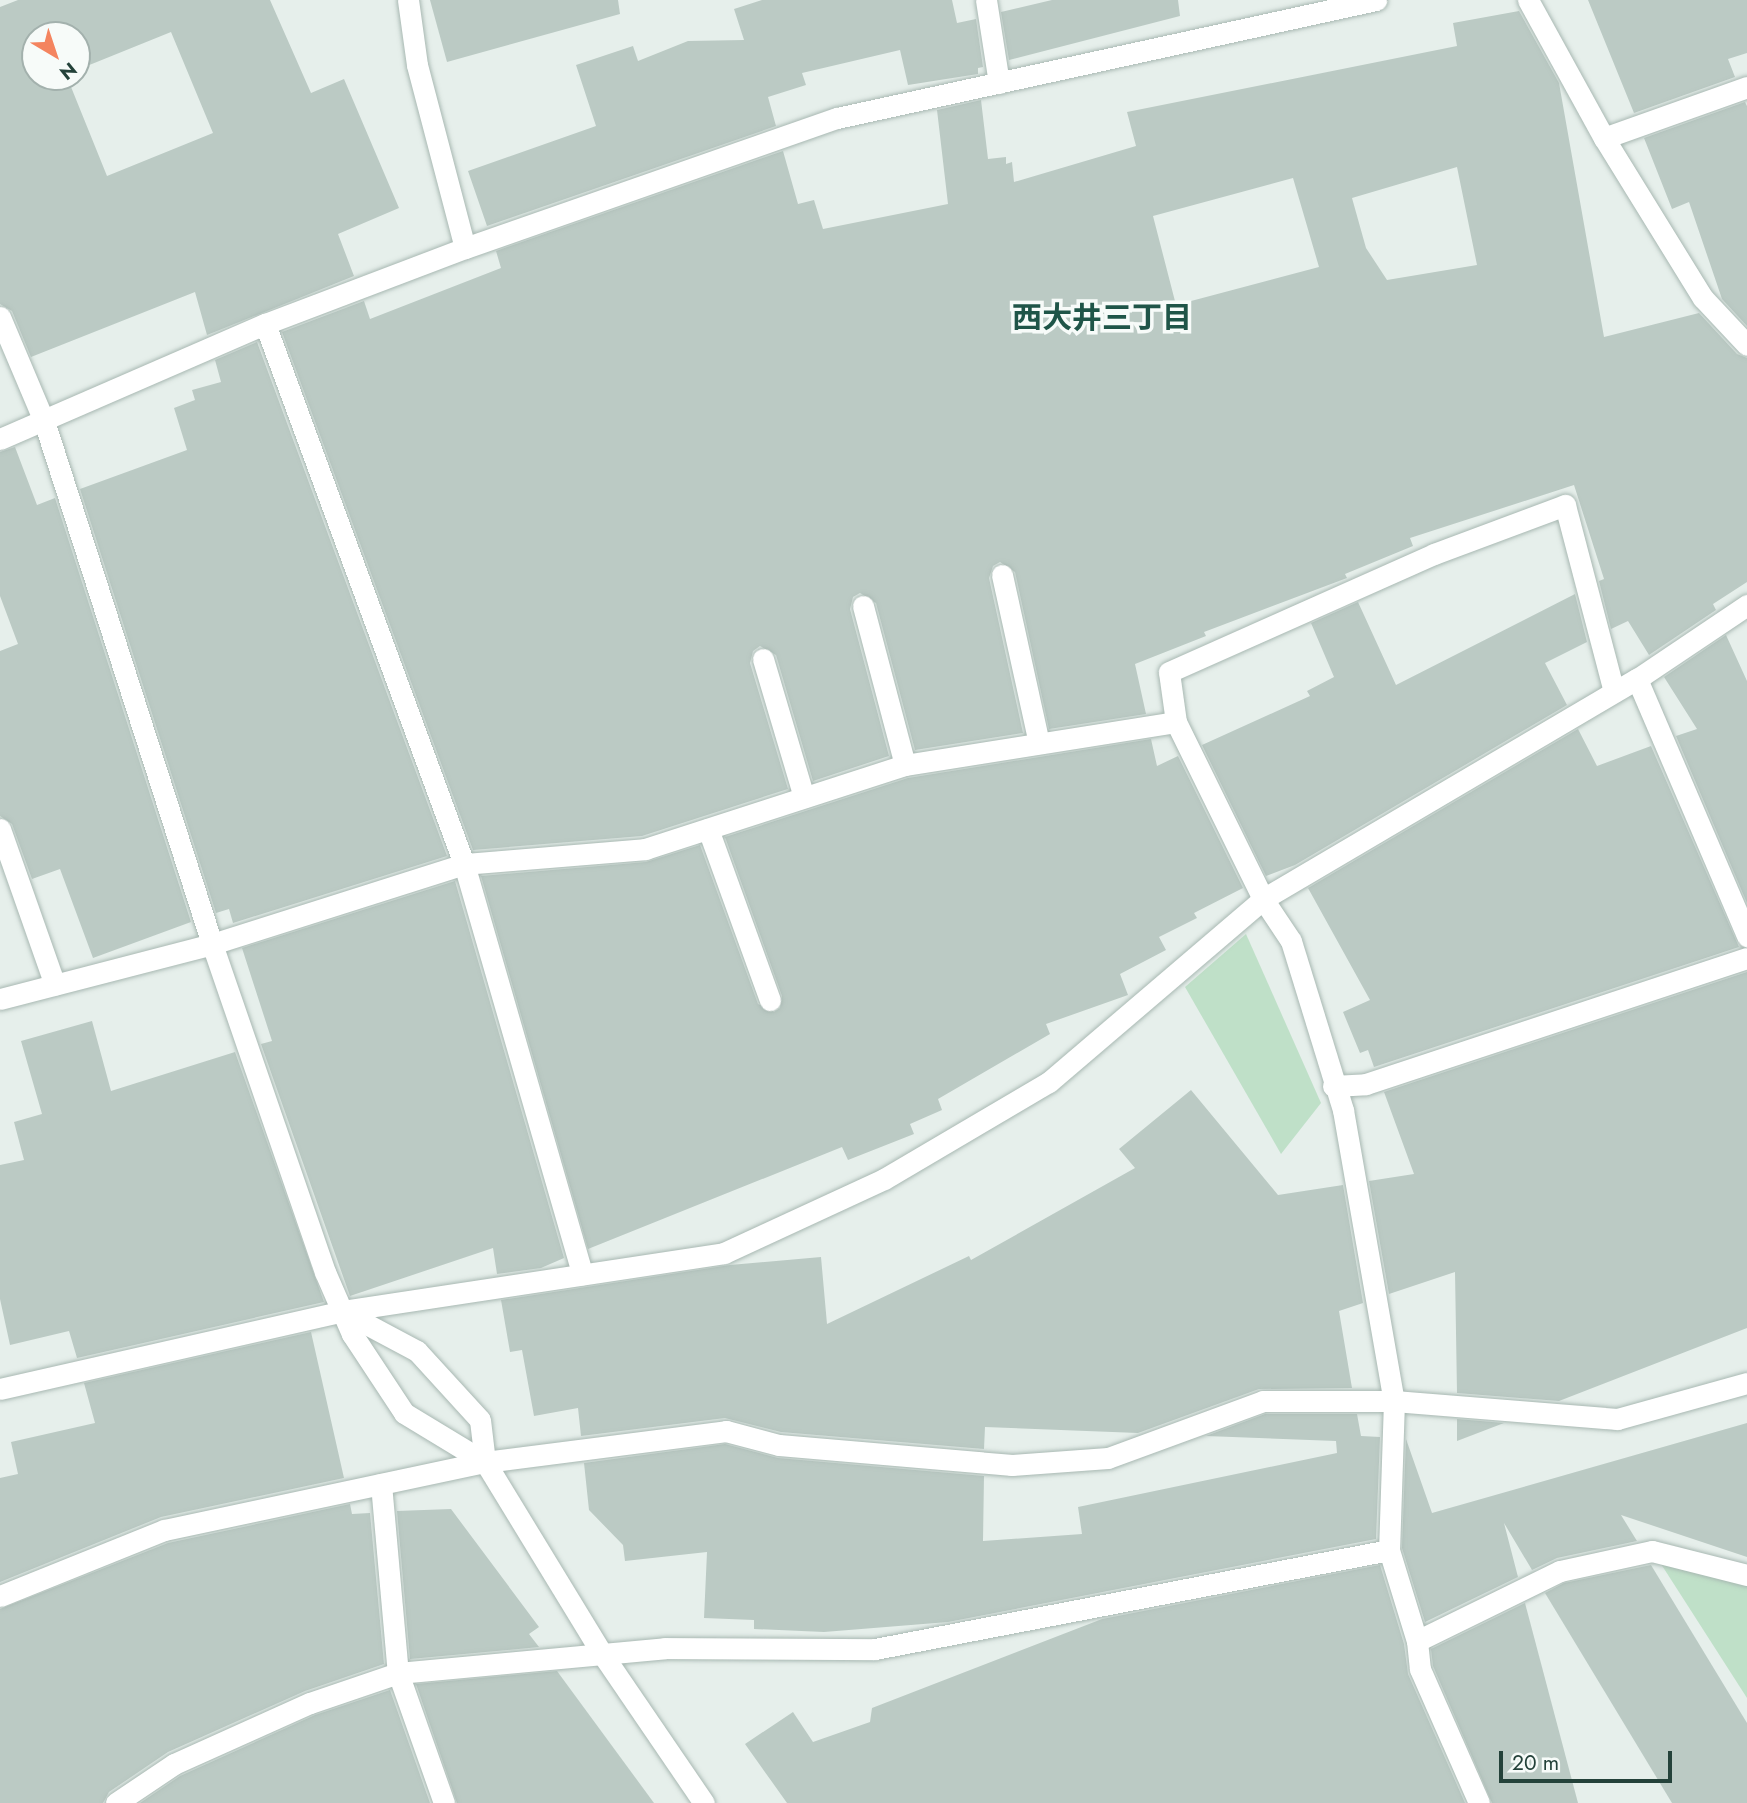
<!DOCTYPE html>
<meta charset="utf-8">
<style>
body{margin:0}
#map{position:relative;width:1747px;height:1803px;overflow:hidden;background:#e6efeb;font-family:Jost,"Noto Sans JP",sans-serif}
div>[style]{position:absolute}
.green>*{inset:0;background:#bfe0c8}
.building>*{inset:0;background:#bbcac4}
.roads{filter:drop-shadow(0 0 2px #a8b8b2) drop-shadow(0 0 2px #a8b8b2)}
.minor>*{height:21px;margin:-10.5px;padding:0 10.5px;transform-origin:10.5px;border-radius:10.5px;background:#fff}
span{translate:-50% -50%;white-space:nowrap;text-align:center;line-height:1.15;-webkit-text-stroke:7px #f7fbf9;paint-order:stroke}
.neighbourhood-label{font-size:30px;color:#1f5548;font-weight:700}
.north{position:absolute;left:21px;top:21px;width:70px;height:70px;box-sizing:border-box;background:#f7fbf9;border:2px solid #a3b1ad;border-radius:50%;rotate:141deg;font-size:19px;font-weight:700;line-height:28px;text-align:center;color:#24423a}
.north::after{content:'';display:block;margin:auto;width:24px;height:32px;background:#f4845f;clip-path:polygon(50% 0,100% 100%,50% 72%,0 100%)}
.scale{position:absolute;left:1499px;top:1751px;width:173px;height:32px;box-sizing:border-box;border:4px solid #24423a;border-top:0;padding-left:9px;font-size:21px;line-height:24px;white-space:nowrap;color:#24423a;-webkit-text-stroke:5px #f7fbf9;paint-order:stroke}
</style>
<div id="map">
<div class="green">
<i style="clip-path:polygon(1246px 934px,1321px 1103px,1281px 1154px,1185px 987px)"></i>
<i style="clip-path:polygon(1661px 1564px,1747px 1572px,1747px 1698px)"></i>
</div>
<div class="building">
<i style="clip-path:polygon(evenodd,18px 0,270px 0,311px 93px,344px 79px,399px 208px,338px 234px,354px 276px,207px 335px,195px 292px,31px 357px,12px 311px,0 304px,0 7px,18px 0,171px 32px,213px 133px,107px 176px,67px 77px,35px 77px,35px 35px,77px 35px,77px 70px,171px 32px)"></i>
<i style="clip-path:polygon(430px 0,618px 0,620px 14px,447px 62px)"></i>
<i style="clip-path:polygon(762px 0,952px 0,957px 23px,976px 19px,983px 67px,978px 68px,978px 74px,908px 85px,900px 50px,802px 73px,806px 85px,768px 97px,776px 126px,487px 226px,468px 171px,596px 126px,576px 65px,633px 46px,638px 61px,688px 41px,744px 40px,734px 9px)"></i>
<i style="clip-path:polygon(1052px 0,1178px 0,1180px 16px,1009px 60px,1001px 12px)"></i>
<i style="clip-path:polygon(1588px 0,1747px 0,1747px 53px,1728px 59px,1735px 77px,1634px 113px)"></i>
<i style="clip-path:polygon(evenodd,1519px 11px,1559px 83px,1604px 337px,1699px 313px,1737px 354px,1747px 358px,1747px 582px,1713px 604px,1716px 610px,1649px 655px,1628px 621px,1611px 629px,1599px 581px,1604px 579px,1574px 485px,1410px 538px,1413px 546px,1345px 574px,1347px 578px,1204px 632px,1206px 636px,1135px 664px,1146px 714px,1049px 729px,1015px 572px,1000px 562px,993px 566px,989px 578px,1023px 733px,915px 750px,876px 603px,860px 593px,853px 597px,850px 609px,889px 756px,813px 781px,776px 655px,760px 646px,753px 651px,750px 663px,788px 789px,642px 836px,473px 850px,282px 332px,364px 301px,370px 319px,501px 268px,496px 251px,783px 151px,798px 204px,814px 200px,823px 229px,948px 204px,937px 110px,981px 100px,988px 159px,1006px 157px,1006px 164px,1012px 162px,1014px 182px,1136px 146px,1127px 112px,1457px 46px,1453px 23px,1519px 11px,1457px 167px,1477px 265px,1387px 280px,1366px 248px,1352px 198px,1457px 167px,1519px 11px,1293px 178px,1319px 267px,1176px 305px,1153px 216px,1293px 178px)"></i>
<i style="clip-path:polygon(1745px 102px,1747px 106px,1747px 326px,1722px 299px,1689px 202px,1672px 209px,1644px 138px)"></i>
<i style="clip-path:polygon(257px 342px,447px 856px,233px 923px,229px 909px,216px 913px,80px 489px,187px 450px,174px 408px,195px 400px,192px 390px,221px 382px,215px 360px)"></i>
<i style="clip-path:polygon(15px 447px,37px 505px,55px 498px,191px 922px,93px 958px,60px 869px,32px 879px,12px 824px,0 816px,0 651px,18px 644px,0 596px,0 452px)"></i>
<i style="clip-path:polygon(1575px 594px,1587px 642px,1545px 663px,1567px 705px,1295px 865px,1266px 876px,1202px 745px,1310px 696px,1307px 691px,1334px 677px,1311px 623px,1358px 602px,1396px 685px)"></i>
<i style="clip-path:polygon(1726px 635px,1747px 681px,1747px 903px,1676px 736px,1697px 729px,1664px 677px)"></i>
<i style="clip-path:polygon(1578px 729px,1597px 766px,1651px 746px,1739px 947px,1374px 1067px,1368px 1050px,1360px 1053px,1343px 1012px,1370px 1000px,1308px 888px)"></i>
<i style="clip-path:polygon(1151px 739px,1157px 766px,1178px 756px,1243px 888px,1194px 913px,1197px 918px,1159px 937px,1166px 950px,1120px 974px,1128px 995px,1046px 1024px,1050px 1034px,938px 1099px,942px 1110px,910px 1124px,914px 1134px,848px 1160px,842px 1147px,588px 1249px,481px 876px,646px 862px,700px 845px,758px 1004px,774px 1012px,780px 1008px,782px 996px,725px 837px,908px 778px)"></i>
<i style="clip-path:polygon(455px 881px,564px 1258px,541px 1268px,497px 1274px,493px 1248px,350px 1296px,261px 1044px,272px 1041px,242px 948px)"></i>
<i style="clip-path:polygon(1747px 972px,1747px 1328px,1559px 1401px,1457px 1393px,1455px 1272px,1389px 1294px,1369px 1181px,1414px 1174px,1384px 1092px)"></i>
<i style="clip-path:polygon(92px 1021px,111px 1091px,235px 1052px,324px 1302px,77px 1358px,69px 1331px,10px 1345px,0 1299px,0 1165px,24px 1160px,14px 1122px,42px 1114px,21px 1041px)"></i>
<i style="clip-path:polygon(1191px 1090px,1278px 1195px,1343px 1185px,1363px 1303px,1339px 1311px,1352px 1388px,1259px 1389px,1138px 1433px,985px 1427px,984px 1449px,781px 1432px,725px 1418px,581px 1436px,578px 1408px,534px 1416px,522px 1350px,510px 1352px,501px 1300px,730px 1265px,821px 1257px,827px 1324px,969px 1256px,971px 1260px,1135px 1168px,1119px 1149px)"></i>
<i style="clip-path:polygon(311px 1332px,344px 1478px,161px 1517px,0 1582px,0 1478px,18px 1474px,11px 1442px,95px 1423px,84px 1383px)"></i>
<i style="clip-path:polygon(1265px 1414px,1357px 1414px,1361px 1436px,1380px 1437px,1376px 1539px,948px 1622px,824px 1632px,754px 1629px,754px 1620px,704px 1618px,707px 1552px,625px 1561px,623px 1545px,589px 1510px,584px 1463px,725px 1444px,778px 1458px,984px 1476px,983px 1541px,1082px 1534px,1078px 1507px,1337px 1453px,1336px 1441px,1206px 1436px)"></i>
<i style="clip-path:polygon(1457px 1419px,1504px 1423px,1457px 1441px)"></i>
<i style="clip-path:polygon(1747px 1423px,1747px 1557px,1621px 1515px,1637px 1541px,1557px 1558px,1532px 1570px,1504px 1523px,1518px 1577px,1425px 1622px,1402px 1548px,1406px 1439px,1432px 1513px)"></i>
<i style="clip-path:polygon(350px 1504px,352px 1514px,370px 1513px,384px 1664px,305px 1691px,168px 1752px,109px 1792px,103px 1803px,0 1803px,0 1609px,168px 1543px)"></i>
<i style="clip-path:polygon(451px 1509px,539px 1627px,529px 1634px,539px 1647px,410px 1659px,397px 1511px)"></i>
<i style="clip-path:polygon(1380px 1565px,1404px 1644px,1408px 1674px,1465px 1803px,787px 1803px,745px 1744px,793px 1712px,813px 1742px,870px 1722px,872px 1708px,1102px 1619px)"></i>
<i style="clip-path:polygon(1651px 1565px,1747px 1723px,1747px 1803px,1672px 1803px,1545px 1593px,1564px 1583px)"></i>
<i style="clip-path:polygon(1525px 1603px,1578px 1803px,1492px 1803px,1433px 1666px,1431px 1649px)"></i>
<i style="clip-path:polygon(557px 1671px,654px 1803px,457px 1803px,416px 1684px)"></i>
<i style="clip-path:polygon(390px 1690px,430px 1803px,140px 1803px,180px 1776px,315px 1715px)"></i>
</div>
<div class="roads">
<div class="minor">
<i style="left:408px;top:0;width:66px;rotate:82.1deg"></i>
<i style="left:417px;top:65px;width:189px;rotate:75.3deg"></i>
<i style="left:986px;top:0;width:84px;rotate:81.1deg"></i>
<i style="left:1528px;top:0;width:158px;rotate:61.2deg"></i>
<i style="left:1604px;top:138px;width:188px;rotate:58.3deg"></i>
<i style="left:1703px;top:298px;width:64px;rotate:46.9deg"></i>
<i style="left:1604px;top:138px;width:152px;rotate:-19.6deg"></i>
<i style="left:0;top:317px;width:113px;rotate:67.1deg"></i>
<i style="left:44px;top:421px;width:549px;rotate:72.19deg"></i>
<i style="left:212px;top:944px;width:347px;rotate:71deg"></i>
<i style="left:325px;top:1272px;width:68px;rotate:66.5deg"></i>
<i style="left:352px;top:1334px;width:95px;rotate:56.6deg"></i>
<i style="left:404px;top:1413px;width:95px;rotate:31.2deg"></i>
<i style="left:265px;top:324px;width:576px;rotate:69.77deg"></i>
<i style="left:464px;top:864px;width:427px;rotate:73.9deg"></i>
<i style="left:0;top:439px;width:289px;rotate:-23.5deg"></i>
<i style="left:265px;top:324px;width:214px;rotate:-20.8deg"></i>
<i style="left:465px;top:248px;width:394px;rotate:-19.3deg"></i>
<i style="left:837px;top:118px;width:552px;rotate:-12.35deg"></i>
<i style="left:1002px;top:575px;width:172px;rotate:77.6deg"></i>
<i style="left:863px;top:606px;width:164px;rotate:75.2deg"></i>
<i style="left:763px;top:659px;width:144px;rotate:73.5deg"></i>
<i style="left:1637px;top:679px;width:280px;rotate:66.8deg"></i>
<i style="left:1176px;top:722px;width:50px;rotate:-98deg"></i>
<i style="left:1169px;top:672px;width:290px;rotate:-24deg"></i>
<i style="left:1434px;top:554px;width:140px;rotate:-20.5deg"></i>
<i style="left:1565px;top:505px;width:193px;rotate:75.3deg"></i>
<i style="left:0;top:829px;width:165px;rotate:70.6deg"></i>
<i style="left:708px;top:829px;width:182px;rotate:70.1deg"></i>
<i style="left:0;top:999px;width:219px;rotate:-14.5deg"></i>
<i style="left:212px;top:944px;width:264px;rotate:-17.6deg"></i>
<i style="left:464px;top:864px;width:182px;rotate:-4.7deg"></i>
<i style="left:645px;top:849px;width:273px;rotate:-17.9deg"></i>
<i style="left:905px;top:765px;width:274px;rotate:-9deg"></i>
<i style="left:1176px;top:722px;width:197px;rotate:63.8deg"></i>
<i style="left:1263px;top:899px;width:50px;rotate:56.3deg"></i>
<i style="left:1291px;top:941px;width:177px;rotate:72.9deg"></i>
<i style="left:1343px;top:1110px;width:295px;rotate:80.1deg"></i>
<i style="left:1394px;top:1401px;width:149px;rotate:91.9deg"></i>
<i style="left:1389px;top:1550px;width:95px;rotate:72.9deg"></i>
<i style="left:1417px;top:1641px;width:28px;rotate:84deg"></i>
<i style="left:1420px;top:1669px;width:146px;rotate:66.2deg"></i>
<i style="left:1333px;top:1086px;width:33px;rotate:-3deg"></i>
<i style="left:1366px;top:1084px;width:401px;rotate:-18.3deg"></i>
<i style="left:342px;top:1311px;width:85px;rotate:28.1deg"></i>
<i style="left:417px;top:1351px;width:93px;rotate:47.6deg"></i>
<i style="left:480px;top:1420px;width:42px;rotate:83.2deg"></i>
<i style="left:485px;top:1462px;width:226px;rotate:58.6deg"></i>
<i style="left:603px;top:1655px;width:179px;rotate:55.7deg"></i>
<i style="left:0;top:1389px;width:351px;rotate:-12.8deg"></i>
<i style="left:342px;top:1311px;width:386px;rotate:-8.6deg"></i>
<i style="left:724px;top:1253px;width:176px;rotate:-24.8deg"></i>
<i style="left:884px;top:1179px;width:191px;rotate:-30.5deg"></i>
<i style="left:1049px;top:1082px;width:282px;rotate:-40.5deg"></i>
<i style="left:1263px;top:899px;width:434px;rotate:-30.5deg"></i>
<i style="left:1637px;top:679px;width:133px;rotate:-33.9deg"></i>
<i style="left:381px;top:1484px;width:190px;rotate:84.9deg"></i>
<i style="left:398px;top:1673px;width:138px;rotate:70.5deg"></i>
<i style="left:0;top:1596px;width:177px;rotate:-21.9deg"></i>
<i style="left:164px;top:1530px;width:328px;rotate:-12deg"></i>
<i style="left:485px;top:1462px;width:243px;rotate:-7.3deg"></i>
<i style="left:726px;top:1431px;width:55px;rotate:14.8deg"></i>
<i style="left:779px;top:1445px;width:234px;rotate:4.9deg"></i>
<i style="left:1012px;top:1465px;width:96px;rotate:-4.2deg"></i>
<i style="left:1108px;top:1458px;width:165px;rotate:-20.2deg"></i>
<i style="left:1263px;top:1401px;width:131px"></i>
<i style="left:1394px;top:1401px;width:224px;rotate:4.6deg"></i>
<i style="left:1617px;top:1419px;width:135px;rotate:-15.5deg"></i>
<i style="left:1417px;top:1641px;width:159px;rotate:-26.1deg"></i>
<i style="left:1560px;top:1571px;width:94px;rotate:-12.3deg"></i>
<i style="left:1652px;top:1551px;width:98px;rotate:14.2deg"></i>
<i style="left:116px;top:1803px;width:70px;rotate:-33.9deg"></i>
<i style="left:174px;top:1764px;width:149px;rotate:-24.2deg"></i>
<i style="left:310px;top:1703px;width:93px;rotate:-18.8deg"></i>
<i style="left:398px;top:1673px;width:268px;rotate:-5.3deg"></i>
<i style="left:665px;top:1648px;width:210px;rotate:0.3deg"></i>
<i style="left:875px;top:1649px;width:523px;rotate:-10.9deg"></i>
</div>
</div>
<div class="neighbourhood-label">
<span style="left:1102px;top:318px">西大井三丁目</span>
</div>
<div class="north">N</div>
<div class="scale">20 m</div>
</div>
